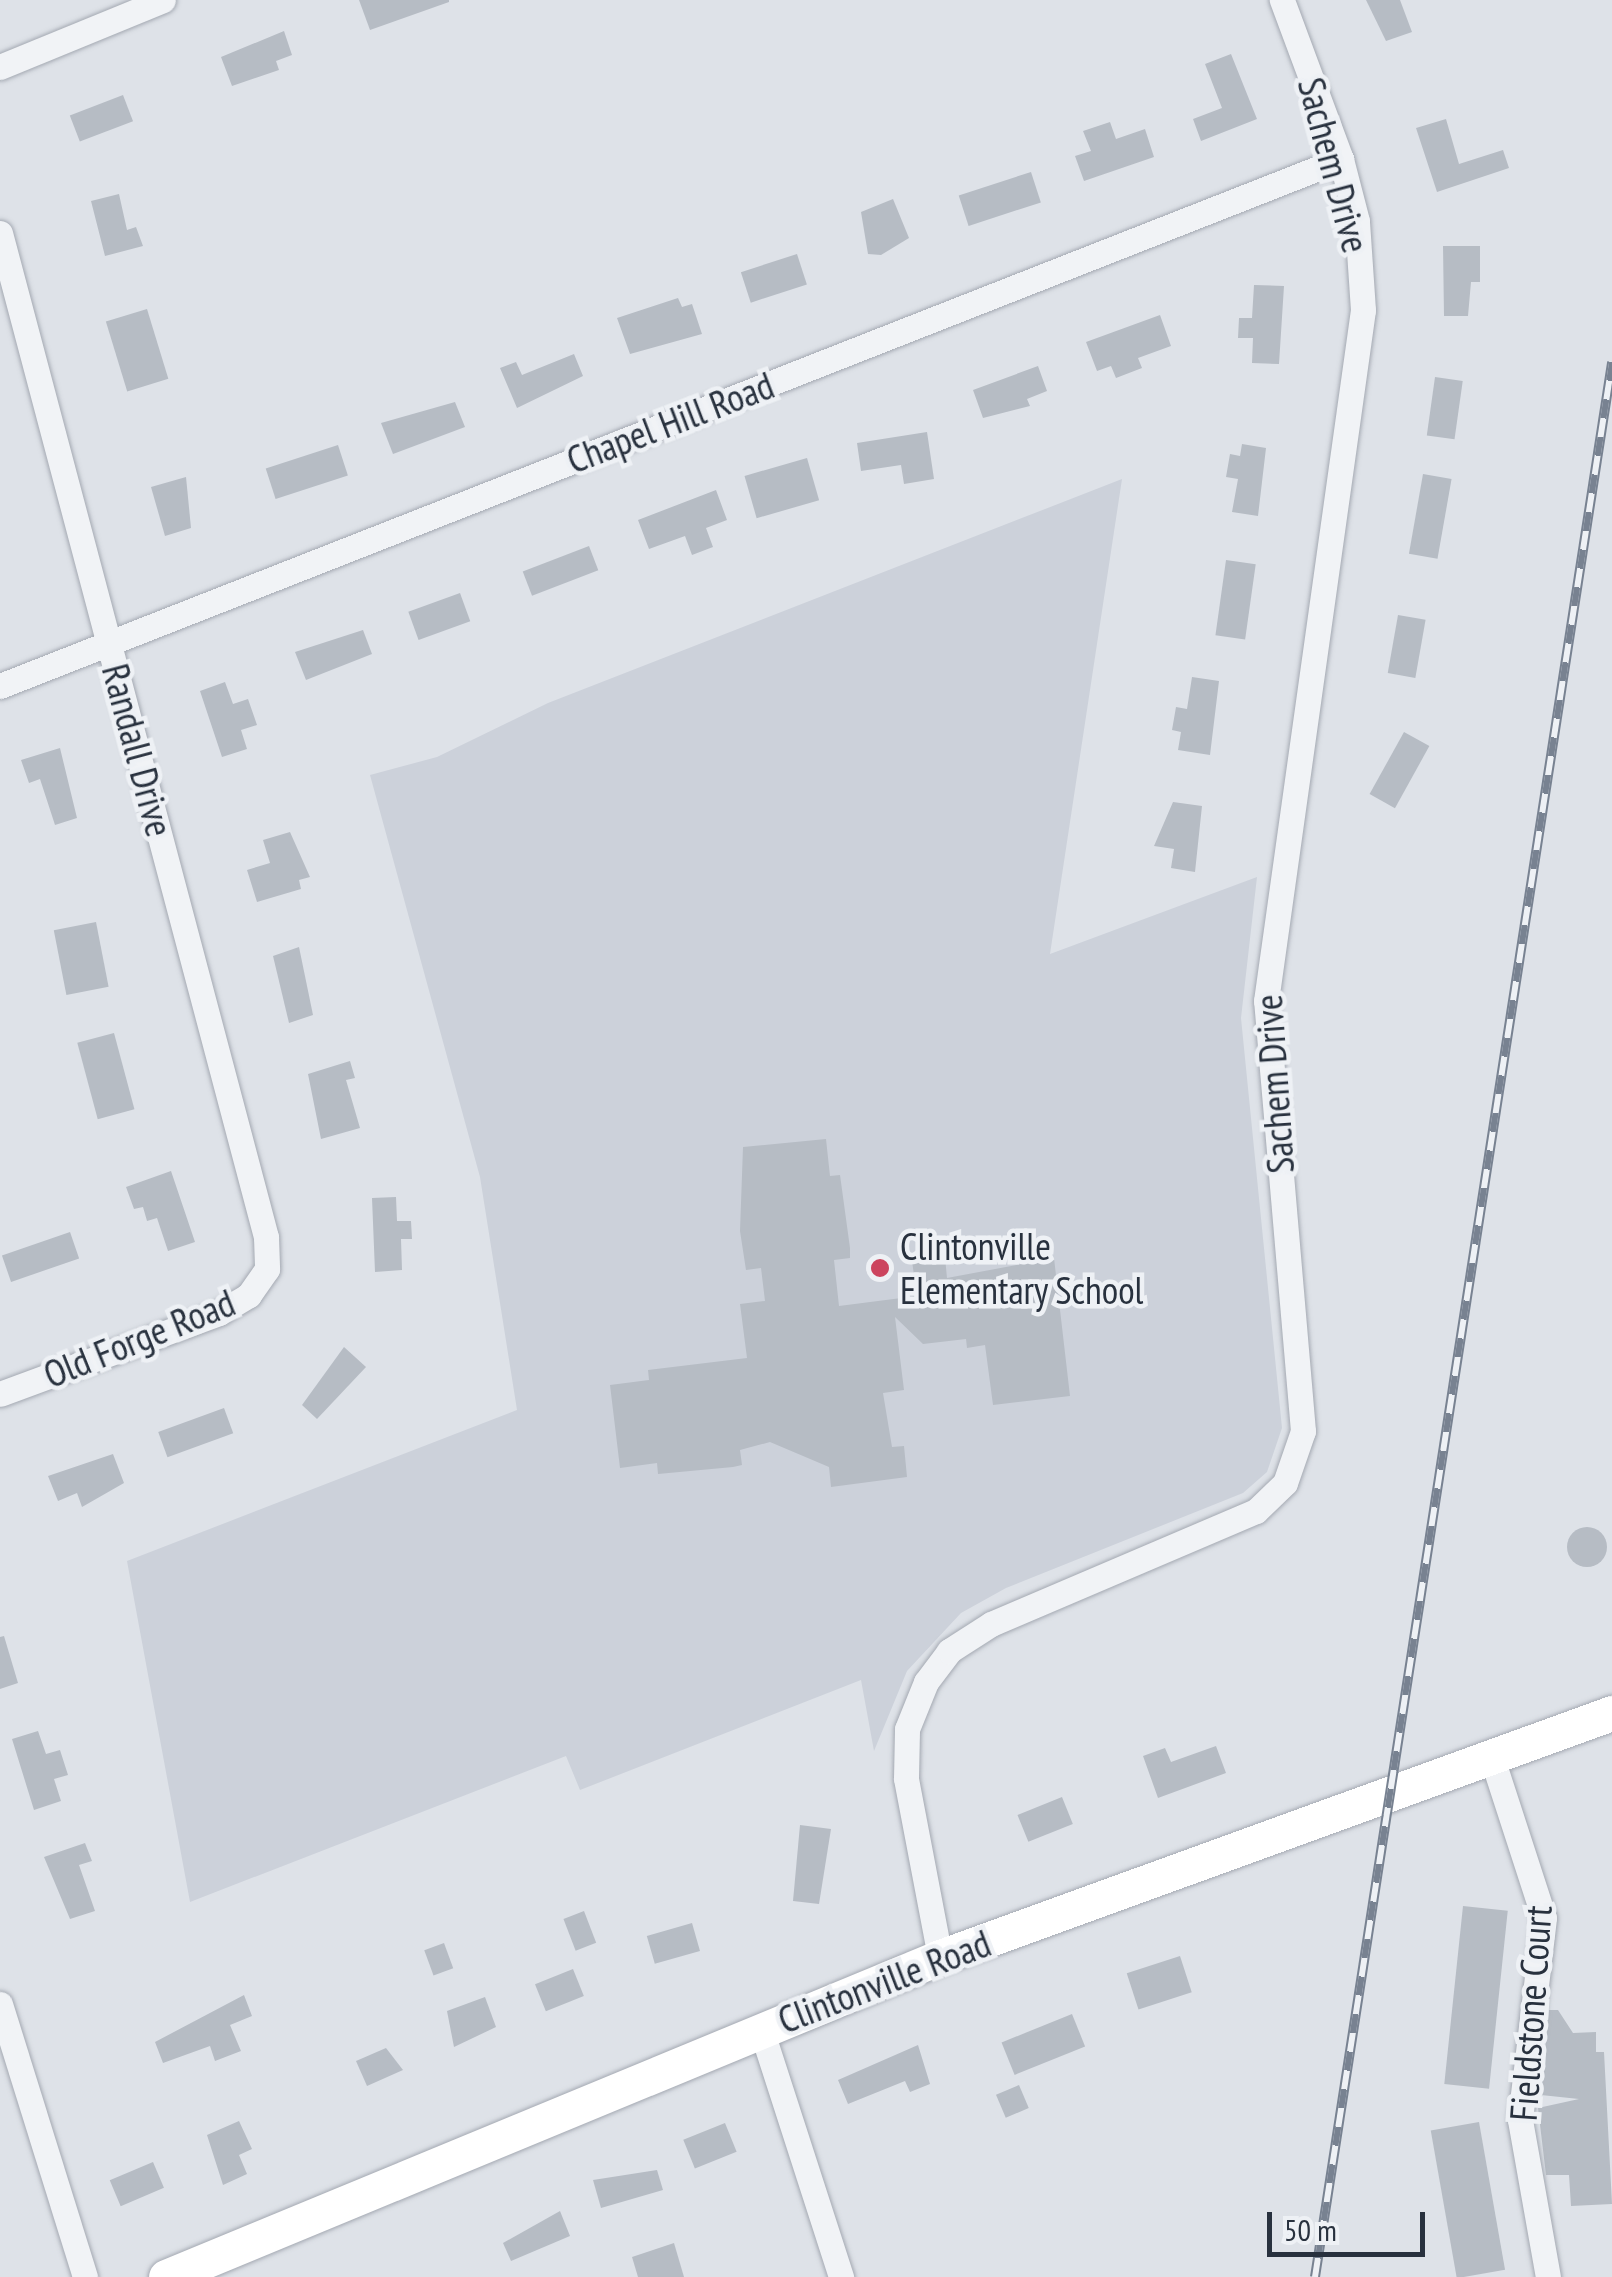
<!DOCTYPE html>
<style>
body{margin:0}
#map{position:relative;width:1612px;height:2277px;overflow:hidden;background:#dee2e8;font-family:"PT Sans Narrow",sans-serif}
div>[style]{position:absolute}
.built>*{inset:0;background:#ccd1da}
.building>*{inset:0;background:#b6bcc4;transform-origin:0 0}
.round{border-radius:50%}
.roads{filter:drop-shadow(0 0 2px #a4a9b2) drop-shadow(0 0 2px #a4a9b2)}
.minor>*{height:25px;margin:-12.5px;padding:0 12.5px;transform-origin:12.5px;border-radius:12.5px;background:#f1f3f6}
.secondary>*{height:35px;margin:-17.5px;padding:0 17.5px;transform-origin:17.5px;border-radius:17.5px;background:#fff}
.rail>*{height:10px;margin-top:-5px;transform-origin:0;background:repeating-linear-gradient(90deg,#eef1f5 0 19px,#788291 0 38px);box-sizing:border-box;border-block:2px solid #788291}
.dots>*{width:28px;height:28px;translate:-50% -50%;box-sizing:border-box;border:5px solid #eef1f5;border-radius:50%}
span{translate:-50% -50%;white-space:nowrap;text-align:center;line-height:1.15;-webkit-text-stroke:9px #eef1f5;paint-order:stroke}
.street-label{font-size:38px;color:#28313e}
.poi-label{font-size:38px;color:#28313e}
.left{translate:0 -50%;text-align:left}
.scale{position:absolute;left:1267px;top:2212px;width:158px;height:45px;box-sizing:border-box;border:5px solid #28313e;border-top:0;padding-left:12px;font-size:30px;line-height:35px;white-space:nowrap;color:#28313e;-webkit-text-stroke:8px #eef1f5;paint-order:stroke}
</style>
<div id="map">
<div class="built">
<i style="clip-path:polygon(1122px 479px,1050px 954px,1257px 877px,1241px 1018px,1282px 1428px,1267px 1472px,1243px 1493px,1006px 1588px,961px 1613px,907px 1671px,874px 1751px,861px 1680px,580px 1790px,566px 1756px,190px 1902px,127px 1561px,517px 1410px,480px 1177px,370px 775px,437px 757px,548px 703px)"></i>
</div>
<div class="building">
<i style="clip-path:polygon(359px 0,449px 0,449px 2px,370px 30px)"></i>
<i style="clip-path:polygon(1366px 0,1400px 0,1412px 32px,1386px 41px)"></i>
<i style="clip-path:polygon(284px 31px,292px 55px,276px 61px,279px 70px,232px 86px,221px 57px)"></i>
<i style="clip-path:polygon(1231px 54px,1257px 119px,1201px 141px,1193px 119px,1222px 108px,1205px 64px)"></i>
<i style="left:123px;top:95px;width:28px;height:57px;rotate:69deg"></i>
<i style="clip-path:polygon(1446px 119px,1459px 164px,1503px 150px,1509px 168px,1437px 192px,1416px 128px)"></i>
<i style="clip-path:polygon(1110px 122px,1116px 139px,1145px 129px,1154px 157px,1084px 181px,1075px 156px,1091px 151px,1083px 131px)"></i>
<i style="left:1031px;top:172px;width:32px;height:76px;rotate:72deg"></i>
<i style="clip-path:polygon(119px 194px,127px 230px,136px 227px,143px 246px,105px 256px,91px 201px)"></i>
<i style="clip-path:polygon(893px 199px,909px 238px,881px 255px,868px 254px,861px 212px)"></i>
<i style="clip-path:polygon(1443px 246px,1480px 246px,1480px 282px,1471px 282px,1468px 316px,1444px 316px)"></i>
<i style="left:797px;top:254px;width:32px;height:59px;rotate:72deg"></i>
<i style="clip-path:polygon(1254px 285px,1284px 286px,1279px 364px,1252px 363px,1253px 338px,1238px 338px,1239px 318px,1252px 318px)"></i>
<i style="clip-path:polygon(678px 298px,682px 307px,692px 304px,702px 334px,630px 354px,617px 318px)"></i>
<i style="left:147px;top:309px;width:73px;height:43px;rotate:73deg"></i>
<i style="clip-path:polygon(1160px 315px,1171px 346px,1138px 358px,1142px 368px,1116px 378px,1111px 366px,1097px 371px,1086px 342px)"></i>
<i style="clip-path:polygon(574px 354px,583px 376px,517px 408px,500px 368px,516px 362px,522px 375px)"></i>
<i style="clip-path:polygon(1038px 366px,1047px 391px,1027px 399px,1030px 406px,983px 418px,973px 390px)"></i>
<i style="left:1435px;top:377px;width:28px;height:59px;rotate:8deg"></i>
<i style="clip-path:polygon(455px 402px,465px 427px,393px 454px,381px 423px)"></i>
<i style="clip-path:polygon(927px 432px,934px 479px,904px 484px,901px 465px,861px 471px,857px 443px)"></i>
<i style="clip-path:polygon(1242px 444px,1266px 448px,1258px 516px,1232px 512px,1238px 479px,1226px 477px,1230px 454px,1240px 456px)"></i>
<i style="left:338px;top:445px;width:32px;height:76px;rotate:72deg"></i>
<i style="left:807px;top:458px;width:44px;height:65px;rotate:74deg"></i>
<i style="left:1423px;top:474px;width:29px;height:81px;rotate:10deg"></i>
<i style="clip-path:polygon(186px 477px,191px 528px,165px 536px,151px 487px)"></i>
<i style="clip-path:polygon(716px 490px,727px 520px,706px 528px,713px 547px,692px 555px,685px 536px,649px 549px,638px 520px)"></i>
<i style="left:589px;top:546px;width:26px;height:71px;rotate:69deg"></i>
<i style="left:1226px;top:560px;width:30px;height:76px;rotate:8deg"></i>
<i style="left:460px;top:593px;width:30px;height:55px;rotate:70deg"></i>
<i style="left:1398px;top:615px;width:28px;height:59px;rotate:10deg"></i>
<i style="clip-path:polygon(363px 630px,372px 654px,306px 680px,295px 652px)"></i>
<i style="clip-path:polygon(1192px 677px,1219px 681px,1210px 755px,1178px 750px,1181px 732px,1172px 730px,1176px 707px,1187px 709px)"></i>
<i style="clip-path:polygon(225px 682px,233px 704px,248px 699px,257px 725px,241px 730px,247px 749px,222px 757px,200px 691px)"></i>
<i style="left:1404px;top:732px;width:29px;height:71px;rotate:29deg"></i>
<i style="clip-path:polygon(60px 748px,77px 818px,55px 825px,40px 779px,29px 783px,21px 760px)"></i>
<i style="clip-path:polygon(1173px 802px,1202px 806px,1195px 872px,1171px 868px,1174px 849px,1154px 846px)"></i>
<i style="clip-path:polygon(290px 832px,310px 877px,299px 880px,301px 889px,257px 902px,247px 870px,270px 863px,263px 840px)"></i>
<i style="left:96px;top:922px;width:66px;height:43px;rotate:79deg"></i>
<i style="clip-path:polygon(299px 947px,313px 1015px,289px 1023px,273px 956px)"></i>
<i style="left:114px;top:1033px;width:79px;height:38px;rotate:75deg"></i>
<i style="clip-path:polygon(350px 1061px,355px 1078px,346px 1080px,360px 1128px,321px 1139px,308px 1074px)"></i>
<i style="clip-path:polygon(826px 1139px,830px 1176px,840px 1175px,850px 1248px,850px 1258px,834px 1260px,839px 1306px,917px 1296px,912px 1261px,945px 1257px,947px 1278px,1054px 1258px,1070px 1396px,993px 1405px,985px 1345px,967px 1348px,966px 1339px,923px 1344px,895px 1317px,904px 1390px,883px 1393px,892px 1447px,904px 1446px,907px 1477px,831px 1487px,829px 1467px,770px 1442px,740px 1450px,742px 1465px,733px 1467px,658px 1474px,657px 1463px,620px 1468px,610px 1385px,649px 1380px,648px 1370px,747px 1358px,740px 1304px,765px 1301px,761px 1268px,746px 1270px,740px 1231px,743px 1147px)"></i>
<i style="clip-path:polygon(171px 1171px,195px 1242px,168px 1251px,157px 1218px,147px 1221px,143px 1207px,134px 1209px,126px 1187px)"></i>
<i style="clip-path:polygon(396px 1197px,397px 1221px,411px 1221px,412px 1239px,401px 1239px,402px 1270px,375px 1272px,372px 1198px)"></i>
<i style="left:70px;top:1232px;width:28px;height:72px;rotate:71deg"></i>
<i style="clip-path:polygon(344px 1347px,366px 1367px,317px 1419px,302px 1405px)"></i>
<i style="left:224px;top:1408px;width:27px;height:70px;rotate:70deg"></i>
<i style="clip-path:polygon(113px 1454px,124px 1483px,82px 1507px,77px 1493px,58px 1501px,48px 1476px)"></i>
<i class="round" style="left:1567px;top:1527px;width:40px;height:40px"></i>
<i style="clip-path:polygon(4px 1636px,18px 1683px,0 1689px,0 1637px)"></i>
<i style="clip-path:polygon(38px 1731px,46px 1754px,60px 1750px,68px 1775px,54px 1779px,61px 1801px,34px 1810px,12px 1739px)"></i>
<i style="clip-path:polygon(1216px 1746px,1226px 1773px,1158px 1798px,1143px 1756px,1165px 1748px,1171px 1762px)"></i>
<i style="left:1062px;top:1797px;width:29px;height:48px;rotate:68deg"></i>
<i style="clip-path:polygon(800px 1825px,831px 1829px,819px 1904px,793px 1901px)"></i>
<i style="clip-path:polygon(85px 1843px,92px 1861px,79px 1865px,95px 1911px,70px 1919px,44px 1857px)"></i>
<i style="left:1463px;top:1906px;width:45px;height:179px;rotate:6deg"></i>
<i style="left:584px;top:1911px;width:34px;height:22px;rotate:69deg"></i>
<i style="left:692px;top:1923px;width:29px;height:47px;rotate:74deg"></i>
<i style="left:444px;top:1943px;width:27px;height:21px;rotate:70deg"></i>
<i style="left:1180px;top:1956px;width:38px;height:56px;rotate:72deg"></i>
<i style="left:573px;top:1969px;width:29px;height:41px;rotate:68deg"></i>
<i style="clip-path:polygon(244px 1995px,252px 2016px,230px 2025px,241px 2051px,215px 2061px,210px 2046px,163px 2063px,155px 2042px)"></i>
<i style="clip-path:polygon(485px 1997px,496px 2027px,454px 2047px,447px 2011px)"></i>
<i style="clip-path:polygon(1549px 2010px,1558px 2010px,1573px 2033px,1596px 2032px,1596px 2052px,1604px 2052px,1612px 2204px,1571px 2206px,1569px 2175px,1546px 2175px,1538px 2108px,1579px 2099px,1541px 2095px)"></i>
<i style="left:1072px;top:2014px;width:35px;height:76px;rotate:68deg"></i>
<i style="clip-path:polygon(918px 2045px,930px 2084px,910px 2092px,905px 2081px,848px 2104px,838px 2080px)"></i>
<i style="clip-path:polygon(386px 2048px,403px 2070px,367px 2086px,356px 2061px)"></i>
<i style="left:1019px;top:2085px;width:25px;height:25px;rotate:67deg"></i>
<i style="clip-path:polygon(239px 2121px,252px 2149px,239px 2155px,247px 2174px,223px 2185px,207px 2135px)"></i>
<i style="left:1479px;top:2122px;width:150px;height:49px;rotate:80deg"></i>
<i style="left:725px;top:2123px;width:31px;height:45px;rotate:68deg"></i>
<i style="left:153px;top:2162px;width:28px;height:47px;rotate:67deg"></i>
<i style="clip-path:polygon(657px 2170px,663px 2190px,601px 2208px,593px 2180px)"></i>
<i style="clip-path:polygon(560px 2211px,570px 2236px,511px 2261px,503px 2243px)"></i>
<i style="clip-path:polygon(674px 2243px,684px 2277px,638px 2277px,632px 2257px)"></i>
</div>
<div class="roads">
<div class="minor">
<i style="left:0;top:67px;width:176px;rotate:-22.3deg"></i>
<i style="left:0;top:233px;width:1039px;rotate:75.16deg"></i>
<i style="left:266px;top:1237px;width:32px;rotate:88deg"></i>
<i style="left:267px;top:1269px;width:32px;rotate:125deg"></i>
<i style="left:249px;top:1295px;width:35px;rotate:149deg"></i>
<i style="left:219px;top:1313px;width:233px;rotate:159.7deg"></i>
<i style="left:0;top:686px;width:1441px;rotate:-21.45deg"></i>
<i style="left:1491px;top:1755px;width:171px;rotate:72deg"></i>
<i style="left:1544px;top:1918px;width:203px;rotate:96.8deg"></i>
<i style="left:1520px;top:2120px;width:159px;rotate:79.9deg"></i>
<i style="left:940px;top:1957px;width:182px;rotate:-100.8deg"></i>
<i style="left:906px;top:1778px;width:49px;rotate:-88.8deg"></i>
<i style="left:907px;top:1729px;width:51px;rotate:-68deg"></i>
<i style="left:926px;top:1682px;width:39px;rotate:-53deg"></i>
<i style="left:949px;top:1651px;width:50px;rotate:-32.7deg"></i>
<i style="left:991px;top:1624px;width:288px;rotate:-23.1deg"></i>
<i style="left:1256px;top:1511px;width:40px;rotate:-44deg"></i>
<i style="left:1285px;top:1483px;width:55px;rotate:-70.9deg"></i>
<i style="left:1303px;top:1431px;width:432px;rotate:-94.9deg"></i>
<i style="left:1266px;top:1001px;width:698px;rotate:-82.01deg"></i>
<i style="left:1363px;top:310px;width:89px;rotate:-93.9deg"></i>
<i style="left:1357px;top:221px;width:64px;rotate:-104.5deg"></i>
<i style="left:1341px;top:159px;width:170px;rotate:-110.4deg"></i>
<i style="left:0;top:2004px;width:286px;rotate:72.7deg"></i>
<i style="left:761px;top:2029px;width:261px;rotate:72.1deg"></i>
</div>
<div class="secondary">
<i style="left:166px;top:2277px;width:838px;rotate:-22.46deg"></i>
<i style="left:940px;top:1957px;width:715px;rotate:-19.96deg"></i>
</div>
</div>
<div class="rail">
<i style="left:1315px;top:2277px;width:1938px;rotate:-81.18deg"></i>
</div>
<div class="dots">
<i style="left:880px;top:1268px;background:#cc445e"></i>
</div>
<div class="street-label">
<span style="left:1334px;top:165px;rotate:75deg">Sachem Drive</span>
<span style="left:670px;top:422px;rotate:-21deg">Chapel Hill Road</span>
<span style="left:138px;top:750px;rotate:75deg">Randall Drive</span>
<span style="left:1274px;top:1084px;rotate:-94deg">Sachem Drive</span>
<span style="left:139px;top:1338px;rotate:-22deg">Old Forge Road</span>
<span style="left:884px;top:1981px;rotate:-21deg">Clintonville Road</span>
<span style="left:1530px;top:2013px;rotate:-86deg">Fieldstone Court</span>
</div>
<div class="poi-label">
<span class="left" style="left:900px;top:1268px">Clintonville<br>Elementary School</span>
</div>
<div class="scale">50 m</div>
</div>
